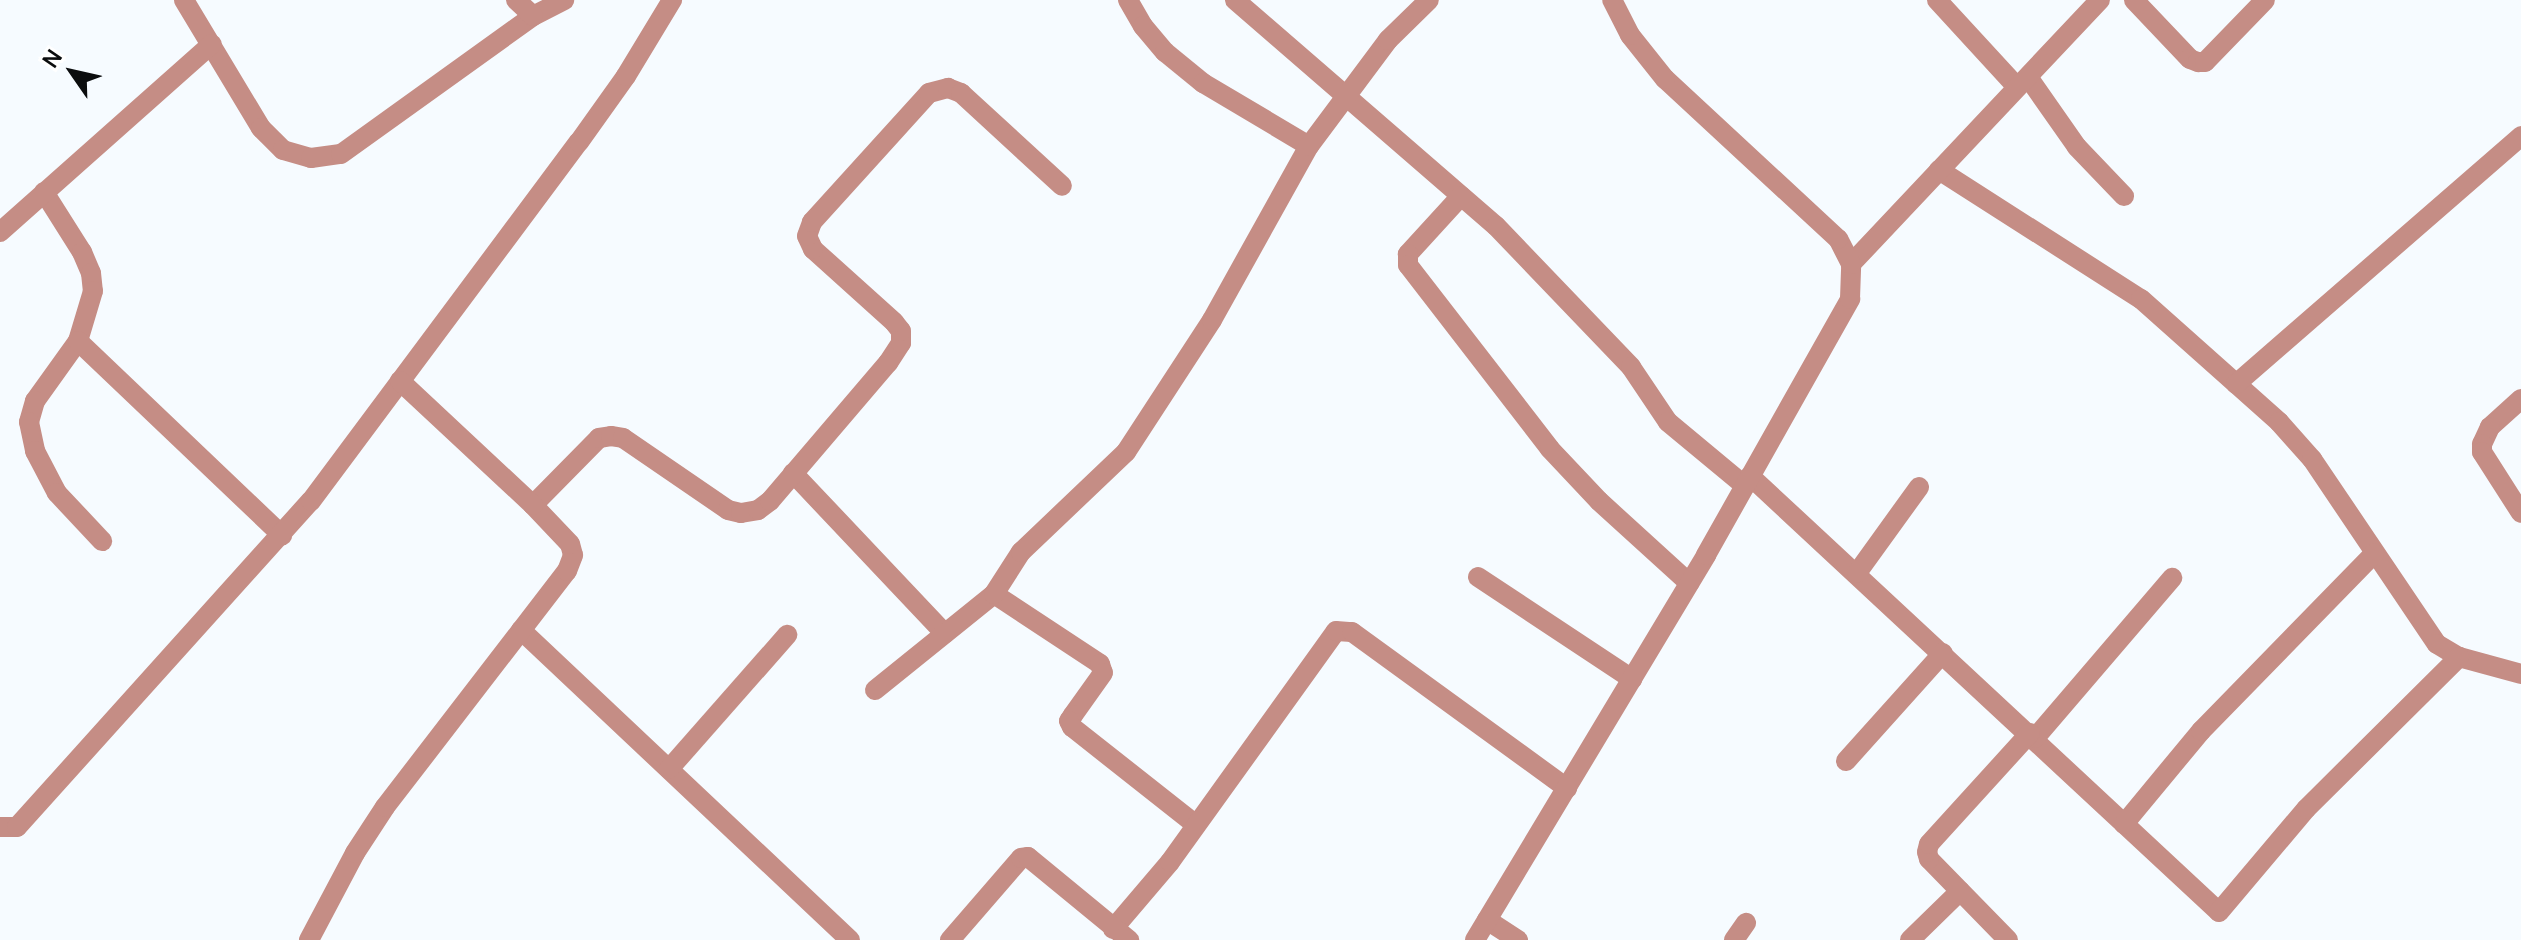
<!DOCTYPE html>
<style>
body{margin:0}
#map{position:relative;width:2521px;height:940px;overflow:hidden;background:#f6fbff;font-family:Manrope,sans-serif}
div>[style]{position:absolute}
.minor>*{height:20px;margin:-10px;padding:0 10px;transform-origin:10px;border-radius:10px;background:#c58d85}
span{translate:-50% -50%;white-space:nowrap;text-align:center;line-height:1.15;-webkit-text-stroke:7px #fff;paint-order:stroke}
.north{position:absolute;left:32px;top:32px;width:80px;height:80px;-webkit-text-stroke:6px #fff;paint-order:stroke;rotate:304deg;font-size:22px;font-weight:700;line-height:32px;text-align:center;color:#0b0d0e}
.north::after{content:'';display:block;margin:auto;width:28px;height:36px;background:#0b0d0e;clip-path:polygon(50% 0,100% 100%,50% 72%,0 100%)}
</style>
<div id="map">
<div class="minor">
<i style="left:184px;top:0;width:149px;rotate:59deg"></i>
<i style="left:261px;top:128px;width:31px;rotate:45deg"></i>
<i style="left:283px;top:150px;width:29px;rotate:16deg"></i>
<i style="left:311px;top:158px;width:30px;rotate:-8deg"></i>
<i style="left:341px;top:154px;width:236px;rotate:-35.7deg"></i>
<i style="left:533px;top:16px;width:35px;rotate:-27deg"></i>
<i style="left:516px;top:0;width:23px;rotate:43deg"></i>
<i style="left:1128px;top:0;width:30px;rotate:60deg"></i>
<i style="left:1143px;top:26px;width:34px;rotate:50deg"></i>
<i style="left:1165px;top:52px;width:49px;rotate:39.2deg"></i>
<i style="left:1203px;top:83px;width:123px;rotate:30.7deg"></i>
<i style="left:1235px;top:0;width:345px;rotate:40.9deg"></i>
<i style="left:1496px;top:226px;width:195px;rotate:46.2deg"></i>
<i style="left:1631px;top:367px;width:66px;rotate:56.1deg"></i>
<i style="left:1668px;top:422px;width:100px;rotate:39.7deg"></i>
<i style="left:1937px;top:0;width:118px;rotate:47.4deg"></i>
<i style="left:2134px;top:0;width:81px;rotate:46.5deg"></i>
<i style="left:2190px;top:59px;width:9px;rotate:21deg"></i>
<i style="left:2198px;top:62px;width:7px"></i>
<i style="left:2205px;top:62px;width:86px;rotate:-45.9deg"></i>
<i style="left:2028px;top:77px;width:85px;rotate:55deg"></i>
<i style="left:2077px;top:147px;width:68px;rotate:46.2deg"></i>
<i style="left:1939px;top:170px;width:240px;rotate:32.6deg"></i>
<i style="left:2141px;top:299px;width:185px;rotate:41.7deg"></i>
<i style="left:2279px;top:422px;width:50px;rotate:48.3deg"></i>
<i style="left:2312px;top:459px;width:223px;rotate:56deg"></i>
<i style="left:2437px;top:644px;width:26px;rotate:31deg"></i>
<i style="left:2459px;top:657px;width:64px;rotate:15.3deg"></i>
<i style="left:44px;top:192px;width:71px;rotate:57.7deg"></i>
<i style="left:82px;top:252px;width:23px;rotate:67deg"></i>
<i style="left:91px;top:273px;width:18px;rotate:84deg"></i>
<i style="left:93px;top:291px;width:52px;rotate:106.7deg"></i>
<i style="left:78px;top:341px;width:74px;rotate:125.6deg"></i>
<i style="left:35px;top:401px;width:22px;rotate:106deg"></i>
<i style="left:29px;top:422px;width:30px;rotate:78deg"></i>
<i style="left:35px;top:451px;width:47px;rotate:62.4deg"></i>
<i style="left:57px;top:493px;width:66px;rotate:46.8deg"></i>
<i style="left:1461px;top:196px;width:79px;rotate:132.4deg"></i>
<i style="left:1408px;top:254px;width:11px;rotate:90deg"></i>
<i style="left:1408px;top:265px;width:232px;rotate:52.3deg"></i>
<i style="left:1550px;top:449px;width:71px;rotate:46.7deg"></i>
<i style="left:1599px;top:501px;width:122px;rotate:42.3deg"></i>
<i style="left:0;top:232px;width:283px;rotate:-41.6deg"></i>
<i style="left:1851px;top:264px;width:363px;rotate:-46.7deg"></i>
<i style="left:78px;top:341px;width:282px;rotate:43.6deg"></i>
<i style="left:2236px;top:384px;width:378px;rotate:-41deg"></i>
<i style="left:2521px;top:399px;width:42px;rotate:137.9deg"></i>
<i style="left:2490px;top:427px;width:19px;rotate:115deg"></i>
<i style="left:2482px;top:444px;width:8px;rotate:90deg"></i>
<i style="left:2482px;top:452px;width:72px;rotate:57.4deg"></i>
<i style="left:793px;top:473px;width:221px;rotate:46.6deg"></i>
<i style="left:1750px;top:476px;width:640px;rotate:42.91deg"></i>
<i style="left:2219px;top:912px;width:135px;rotate:-49.8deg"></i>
<i style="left:2306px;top:809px;width:216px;rotate:-44.8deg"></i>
<i style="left:533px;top:505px;width:94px;rotate:-45.4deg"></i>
<i style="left:599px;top:438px;width:12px;rotate:-9deg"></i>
<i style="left:611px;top:436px;width:12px;rotate:9deg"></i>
<i style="left:623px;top:438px;width:127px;rotate:34.4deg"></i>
<i style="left:728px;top:510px;width:13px;rotate:13deg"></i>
<i style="left:741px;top:513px;width:17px;rotate:-10deg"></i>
<i style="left:758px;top:510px;width:15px;rotate:-37deg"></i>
<i style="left:770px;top:501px;width:182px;rotate:-49.5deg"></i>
<i style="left:888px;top:363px;width:24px;rotate:-57deg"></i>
<i style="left:901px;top:343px;width:12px;rotate:-90deg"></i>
<i style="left:901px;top:331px;width:11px;rotate:-128deg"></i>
<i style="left:894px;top:322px;width:109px;rotate:-138deg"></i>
<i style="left:813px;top:249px;width:14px;rotate:-115deg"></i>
<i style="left:807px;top:236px;width:15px;rotate:-70deg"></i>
<i style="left:812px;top:222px;width:174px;rotate:-47.8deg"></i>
<i style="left:929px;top:93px;width:20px;rotate:-15deg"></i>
<i style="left:948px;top:88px;width:14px;rotate:21deg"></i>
<i style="left:961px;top:93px;width:137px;rotate:42.6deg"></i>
<i style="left:1857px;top:573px;width:106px;rotate:-54.2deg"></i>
<i style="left:1478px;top:577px;width:185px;rotate:33.5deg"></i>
<i style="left:994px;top:594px;width:127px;rotate:33.4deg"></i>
<i style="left:1100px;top:664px;width:9px;rotate:72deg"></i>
<i style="left:1103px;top:673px;width:52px;rotate:125.5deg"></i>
<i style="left:1073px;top:715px;width:7px;rotate:124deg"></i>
<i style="left:1069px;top:721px;width:7px;rotate:63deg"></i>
<i style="left:1072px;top:727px;width:158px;rotate:38.3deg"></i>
<i style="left:521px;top:630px;width:452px;rotate:43.3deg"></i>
<i style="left:875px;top:690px;width:153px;rotate:-38.9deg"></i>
<i style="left:994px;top:594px;width:50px;rotate:-57.3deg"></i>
<i style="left:1021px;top:552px;width:145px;rotate:-43.6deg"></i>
<i style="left:1126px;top:452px;width:158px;rotate:-56.9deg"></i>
<i style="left:1212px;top:320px;width:199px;rotate:-60.9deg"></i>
<i style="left:1309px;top:146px;width:132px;rotate:-53.3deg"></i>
<i style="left:1388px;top:40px;width:57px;rotate:-44.3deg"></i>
<i style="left:2035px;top:738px;width:211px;rotate:-49.4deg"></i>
<i style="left:1846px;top:761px;width:145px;rotate:-48.1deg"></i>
<i style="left:669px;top:769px;width:179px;rotate:-48.6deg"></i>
<i style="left:2124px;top:824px;width:121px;rotate:-50.4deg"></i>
<i style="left:2201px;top:731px;width:248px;rotate:-45.7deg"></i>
<i style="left:0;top:827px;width:17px"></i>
<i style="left:17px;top:827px;width:439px;rotate:-48deg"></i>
<i style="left:311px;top:501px;width:448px;rotate:-53.3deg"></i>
<i style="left:579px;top:142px;width:81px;rotate:-54.5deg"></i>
<i style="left:626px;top:76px;width:89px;rotate:-58.8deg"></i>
<i style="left:1487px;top:920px;width:37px;rotate:33deg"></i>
<i style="left:1113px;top:929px;width:88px;rotate:-49.6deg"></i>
<i style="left:1170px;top:862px;width:284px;rotate:-54.3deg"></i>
<i style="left:1336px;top:631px;width:16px;rotate:4deg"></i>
<i style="left:1352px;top:632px;width:266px;rotate:36deg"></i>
<i style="left:309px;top:940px;width:98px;rotate:-62.1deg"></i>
<i style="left:355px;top:853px;width:55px;rotate:-56.9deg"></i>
<i style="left:385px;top:807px;width:298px;rotate:-52.4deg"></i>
<i style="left:567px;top:571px;width:17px;rotate:-69deg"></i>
<i style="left:573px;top:555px;width:11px;rotate:-105deg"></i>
<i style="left:570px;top:544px;width:54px;rotate:-133.5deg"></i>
<i style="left:533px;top:505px;width:182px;rotate:-137deg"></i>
<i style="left:950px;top:940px;width:108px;rotate:-49.1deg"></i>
<i style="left:1021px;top:858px;width:7px;rotate:-8deg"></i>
<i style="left:1028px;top:857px;width:131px;rotate:39.4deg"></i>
<i style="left:1475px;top:940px;width:449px;rotate:-59deg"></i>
<i style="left:1706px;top:555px;width:294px;rotate:-60.6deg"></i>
<i style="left:1850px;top:299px;width:35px;rotate:-88deg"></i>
<i style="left:1851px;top:264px;width:28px;rotate:-117deg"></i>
<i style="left:1838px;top:239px;width:236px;rotate:-137.2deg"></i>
<i style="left:1665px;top:79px;width:56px;rotate:-128.5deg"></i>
<i style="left:1630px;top:35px;width:39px;rotate:-117deg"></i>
<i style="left:1734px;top:940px;width:21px;rotate:-55deg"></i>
<i style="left:1910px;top:940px;width:70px;rotate:-44.4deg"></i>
<i style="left:2008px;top:940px;width:113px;rotate:-134.3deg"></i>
<i style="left:1929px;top:859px;width:7px;rotate:-106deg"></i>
<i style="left:1927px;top:852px;width:8px;rotate:-76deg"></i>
<i style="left:1929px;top:844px;width:150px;rotate:-47.7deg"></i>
</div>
<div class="north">N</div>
</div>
